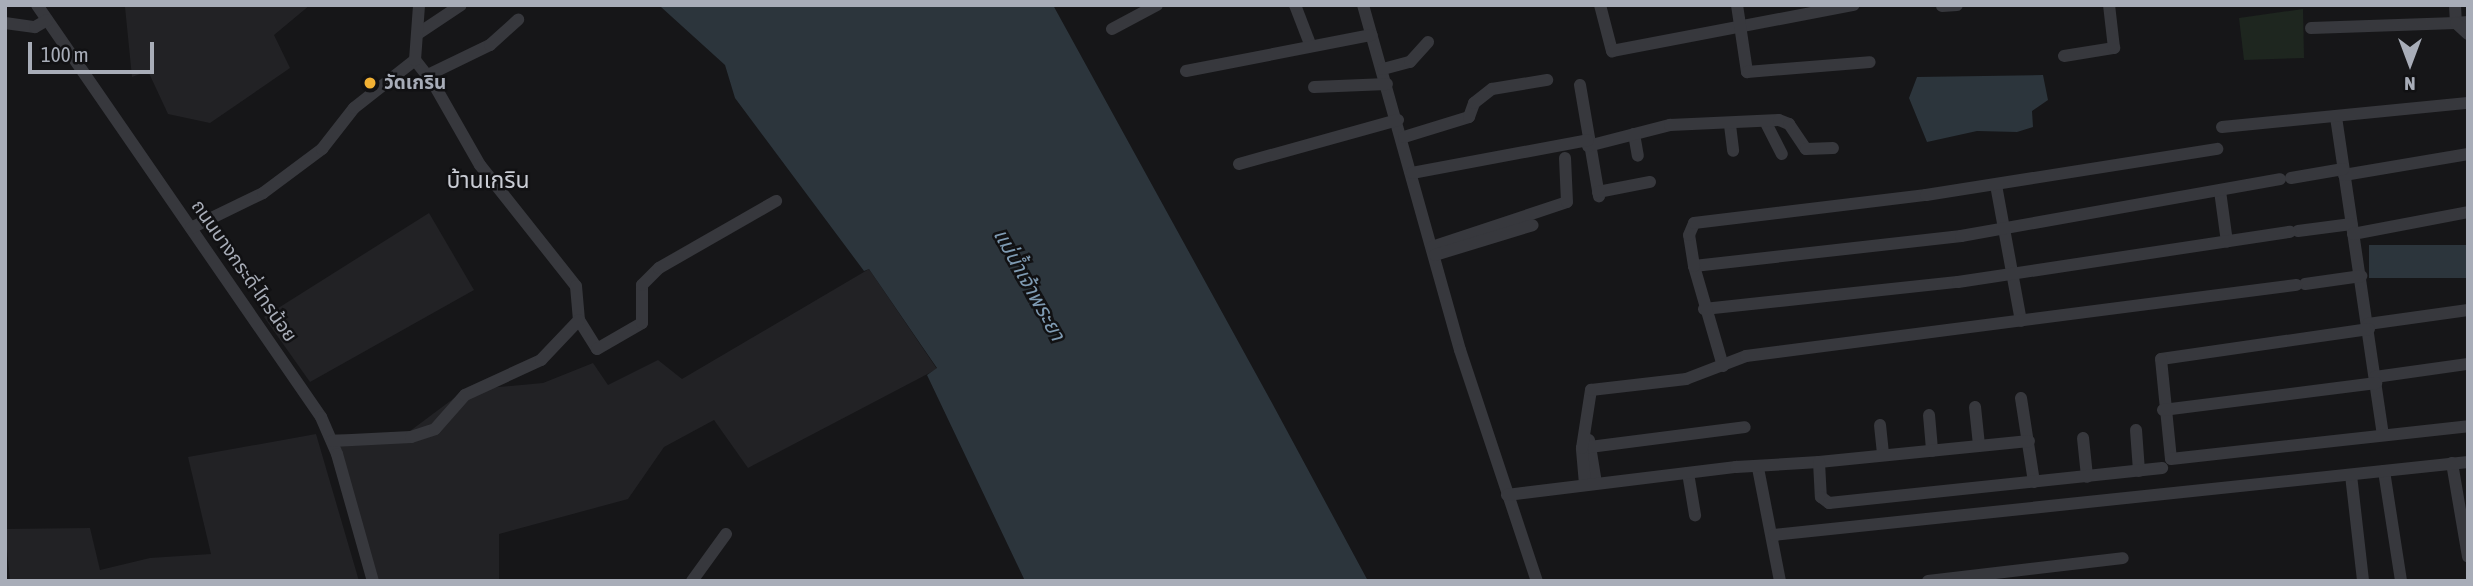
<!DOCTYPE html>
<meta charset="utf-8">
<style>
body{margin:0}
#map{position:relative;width:2473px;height:586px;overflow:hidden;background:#161618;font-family:"Asap Condensed","Noto Sans Thai",sans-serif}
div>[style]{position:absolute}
.built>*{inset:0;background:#222225}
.green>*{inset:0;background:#1e261f}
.water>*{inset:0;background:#2c353c;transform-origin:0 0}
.minor>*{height:12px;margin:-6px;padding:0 6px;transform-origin:6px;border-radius:6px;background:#37383d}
.dots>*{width:19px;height:19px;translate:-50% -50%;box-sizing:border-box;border:4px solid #111113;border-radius:50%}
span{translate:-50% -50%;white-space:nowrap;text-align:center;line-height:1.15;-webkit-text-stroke:5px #111113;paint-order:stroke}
.poi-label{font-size:19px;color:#a8adb8;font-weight:700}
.left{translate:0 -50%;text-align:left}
.street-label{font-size:19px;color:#a8adb8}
.water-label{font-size:21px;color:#7f9bb3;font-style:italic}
.quarter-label{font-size:23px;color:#c9ccd4}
.frame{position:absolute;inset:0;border:7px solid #a8adb8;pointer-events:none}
.north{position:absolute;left:2375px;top:28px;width:70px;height:70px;-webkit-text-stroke:5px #111113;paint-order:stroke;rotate:180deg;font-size:19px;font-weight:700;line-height:28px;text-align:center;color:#a8adb8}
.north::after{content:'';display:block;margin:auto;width:24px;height:32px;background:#a8adb8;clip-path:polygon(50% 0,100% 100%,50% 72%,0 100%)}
.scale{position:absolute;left:28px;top:42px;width:126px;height:32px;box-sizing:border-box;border:4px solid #a8adb8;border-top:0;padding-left:9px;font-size:21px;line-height:24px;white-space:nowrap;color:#a8adb8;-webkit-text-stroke:5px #111113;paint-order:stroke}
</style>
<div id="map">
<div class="built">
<i style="clip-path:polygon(77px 5px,310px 5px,274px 35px,290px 68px,210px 123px,168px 114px,148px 71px,132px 77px,125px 7px)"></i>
<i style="clip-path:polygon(429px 213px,474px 290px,310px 382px,264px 317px)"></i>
<i style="clip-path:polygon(869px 269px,937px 369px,748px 468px,714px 420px,664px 447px,628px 499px,499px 534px,499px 581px,374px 581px,335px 434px,402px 437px,465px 390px,543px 383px,593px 363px,608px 385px,658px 360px,682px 379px)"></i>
<i style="clip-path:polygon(316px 434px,359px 581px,10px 581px,5px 529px,90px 528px,100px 570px,150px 558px,211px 554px,188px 457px)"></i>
</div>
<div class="green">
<i style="clip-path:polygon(2303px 9px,2304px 58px,2244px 60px,2239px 18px)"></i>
</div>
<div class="water">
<i style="clip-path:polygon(1053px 5px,1272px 403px,1368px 581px,1025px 581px,927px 375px,937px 368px,869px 269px,864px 271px,735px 98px,725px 65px,661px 7px)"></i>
<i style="clip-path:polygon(2043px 75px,2048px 100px,2032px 111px,2033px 127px,2017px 132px,1977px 131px,1927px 142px,1909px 98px,1917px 77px)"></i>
<i style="left:2468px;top:245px;width:33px;height:99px;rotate:90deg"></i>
</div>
<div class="minor">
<i style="left:37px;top:5px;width:500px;rotate:55.42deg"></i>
<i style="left:321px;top:417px;width:40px;rotate:66.6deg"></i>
<i style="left:337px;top:454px;width:132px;rotate:74.2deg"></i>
<i style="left:1295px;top:5px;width:42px;rotate:69deg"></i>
<i style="left:1363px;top:5px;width:358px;rotate:74.3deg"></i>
<i style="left:1460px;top:350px;width:243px;rotate:71.6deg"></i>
<i style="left:1600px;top:5px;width:48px;rotate:75.4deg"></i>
<i style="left:1612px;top:51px;width:246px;rotate:-10.8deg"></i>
<i style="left:1737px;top:5px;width:68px;rotate:81.5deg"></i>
<i style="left:1747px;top:72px;width:123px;rotate:-4.6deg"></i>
<i style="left:2455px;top:5px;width:18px;rotate:87deg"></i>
<i style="left:2456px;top:23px;width:12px;rotate:-5deg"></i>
<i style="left:1942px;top:6px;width:15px;rotate:-4deg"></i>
<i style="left:5px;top:23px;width:30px;rotate:8deg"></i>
<i style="left:35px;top:27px;width:14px;rotate:-30deg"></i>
<i style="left:2311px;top:28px;width:145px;rotate:-2deg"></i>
<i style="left:2456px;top:23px;width:16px;rotate:43deg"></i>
<i style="left:1112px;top:29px;width:51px;rotate:-28.1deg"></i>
<i style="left:419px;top:33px;width:50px;rotate:-33.7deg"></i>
<i style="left:2064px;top:56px;width:51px;rotate:-9.1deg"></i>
<i style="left:2114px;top:48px;width:43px;rotate:-96.6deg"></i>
<i style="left:415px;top:60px;width:34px;rotate:52deg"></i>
<i style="left:1383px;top:69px;width:28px;rotate:-15deg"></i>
<i style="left:1410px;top:62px;width:27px;rotate:-48deg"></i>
<i style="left:1186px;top:71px;width:189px;rotate:-11deg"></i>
<i style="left:428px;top:75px;width:69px;rotate:-25.8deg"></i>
<i style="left:490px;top:45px;width:38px;rotate:-42deg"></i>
<i style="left:432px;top:81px;width:97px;rotate:60.3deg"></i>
<i style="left:480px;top:165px;width:154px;rotate:51.6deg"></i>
<i style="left:576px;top:286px;width:34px;rotate:85deg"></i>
<i style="left:579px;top:320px;width:34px;rotate:58deg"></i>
<i style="left:597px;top:349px;width:52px;rotate:-30deg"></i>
<i style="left:642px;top:323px;width:38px;rotate:-90deg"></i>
<i style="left:642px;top:285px;width:24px;rotate:-45deg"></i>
<i style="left:659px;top:268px;width:135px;rotate:-29.8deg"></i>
<i style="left:1580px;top:85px;width:113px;rotate:80.3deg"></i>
<i style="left:1314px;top:87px;width:73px;rotate:-2.4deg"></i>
<i style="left:2336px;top:117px;width:321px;rotate:81.6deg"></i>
<i style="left:1765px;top:121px;width:37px;rotate:63deg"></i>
<i style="left:1730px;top:125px;width:26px;rotate:83deg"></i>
<i style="left:2222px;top:127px;width:247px;rotate:-5.6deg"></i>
<i style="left:1634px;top:134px;width:22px;rotate:80deg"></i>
<i style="left:1404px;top:137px;width:68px;rotate:-17.1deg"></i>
<i style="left:1469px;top:117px;width:15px;rotate:-70deg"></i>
<i style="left:1474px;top:103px;width:23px;rotate:-38deg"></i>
<i style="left:1492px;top:89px;width:56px;rotate:-9.3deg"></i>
<i style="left:1588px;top:146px;width:85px;rotate:-14.4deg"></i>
<i style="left:1670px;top:125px;width:109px;rotate:-2.6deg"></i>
<i style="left:1779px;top:120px;width:11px;rotate:22deg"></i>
<i style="left:1789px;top:124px;width:30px;rotate:56deg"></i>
<i style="left:1806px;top:149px;width:27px;rotate:-2deg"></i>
<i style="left:1239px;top:164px;width:165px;rotate:-15.5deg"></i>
<i style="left:1412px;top:173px;width:179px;rotate:-10.6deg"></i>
<i style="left:2344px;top:175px;width:126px;rotate:-9.6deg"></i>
<i style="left:2291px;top:178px;width:53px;rotate:-9.8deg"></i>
<i style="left:1996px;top:185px;width:138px;rotate:79.6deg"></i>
<i style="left:2220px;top:191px;width:51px;rotate:82.2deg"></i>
<i style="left:1598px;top:192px;width:53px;rotate:-10.9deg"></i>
<i style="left:191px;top:228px;width:80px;rotate:-25.9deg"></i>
<i style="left:263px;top:193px;width:74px;rotate:-36.7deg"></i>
<i style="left:322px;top:149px;width:52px;rotate:-52deg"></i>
<i style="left:354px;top:108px;width:78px;rotate:-38.2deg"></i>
<i style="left:415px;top:60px;width:55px;rotate:-85.8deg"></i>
<i style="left:2298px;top:231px;width:54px;rotate:-7.4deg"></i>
<i style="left:2353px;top:234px;width:117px;rotate:-10.8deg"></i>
<i style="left:1432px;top:247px;width:142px;rotate:-18.4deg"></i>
<i style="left:1567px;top:202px;width:44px;rotate:-92.6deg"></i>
<i style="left:1435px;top:255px;width:102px;rotate:-17deg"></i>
<i style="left:1694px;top:266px;width:269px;rotate:-6.4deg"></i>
<i style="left:1961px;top:236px;width:324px;rotate:-10.1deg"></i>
<i style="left:2305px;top:284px;width:57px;rotate:-8.1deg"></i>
<i style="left:1704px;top:309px;width:255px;rotate:-6.1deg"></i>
<i style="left:1958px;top:282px;width:336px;rotate:-8.6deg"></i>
<i style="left:2368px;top:324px;width:101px;rotate:-8deg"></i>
<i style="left:2369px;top:329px;width:210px;rotate:171.8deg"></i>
<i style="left:2161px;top:359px;width:100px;rotate:84.3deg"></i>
<i style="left:2171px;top:459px;width:299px;rotate:-6.3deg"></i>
<i style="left:1723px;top:366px;width:104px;rotate:-106.2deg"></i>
<i style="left:1694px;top:266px;width:31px;rotate:-99deg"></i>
<i style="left:1689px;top:235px;width:13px;rotate:-67deg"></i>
<i style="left:1694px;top:223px;width:234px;rotate:-6.9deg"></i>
<i style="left:1926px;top:195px;width:295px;rotate:-9deg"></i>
<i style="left:2375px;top:377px;width:94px;rotate:-8deg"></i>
<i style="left:2021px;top:398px;width:85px;rotate:81.2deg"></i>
<i style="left:1975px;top:407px;width:39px;rotate:84deg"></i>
<i style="left:2163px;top:410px;width:215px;rotate:-7.2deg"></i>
<i style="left:1929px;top:415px;width:36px;rotate:85deg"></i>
<i style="left:1880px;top:425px;width:30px;rotate:84deg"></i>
<i style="left:2136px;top:430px;width:41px;rotate:85.8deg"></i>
<i style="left:2083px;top:438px;width:39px;rotate:84deg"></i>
<i style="left:1589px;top:440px;width:44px;rotate:80.8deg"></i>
<i style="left:332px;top:441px;width:79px;rotate:-2.9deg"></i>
<i style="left:411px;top:437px;width:25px;rotate:-18deg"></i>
<i style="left:435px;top:429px;width:45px;rotate:-48.6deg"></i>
<i style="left:465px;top:395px;width:84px;rotate:-24.7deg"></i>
<i style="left:541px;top:360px;width:55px;rotate:-46.5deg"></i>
<i style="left:1582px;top:448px;width:164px;rotate:-7.3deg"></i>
<i style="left:1819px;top:462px;width:211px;rotate:-5.7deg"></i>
<i style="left:2452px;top:463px;width:95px;rotate:80.3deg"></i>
<i style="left:1758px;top:468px;width:115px;rotate:79deg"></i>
<i style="left:2384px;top:471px;width:111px;rotate:81.2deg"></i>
<i style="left:1688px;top:473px;width:43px;rotate:80.5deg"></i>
<i style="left:2351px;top:475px;width:107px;rotate:83.5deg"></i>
<i style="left:1585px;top:484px;width:36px;rotate:-95deg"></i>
<i style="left:1582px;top:448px;width:59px;rotate:-81.2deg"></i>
<i style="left:1591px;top:390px;width:96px;rotate:-6.6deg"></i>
<i style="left:1686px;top:379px;width:64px;rotate:-21deg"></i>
<i style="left:1746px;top:356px;width:555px;rotate:-7.36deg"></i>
<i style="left:1507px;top:495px;width:231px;rotate:-7deg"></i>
<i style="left:1736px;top:467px;width:83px;rotate:-3.4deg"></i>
<i style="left:1819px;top:462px;width:35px;rotate:87deg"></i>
<i style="left:1821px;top:497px;width:10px;rotate:37deg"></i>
<i style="left:1829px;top:503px;width:335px;rotate:-6deg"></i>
<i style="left:1774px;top:535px;width:698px;rotate:-6deg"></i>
<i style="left:692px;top:581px;width:58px;rotate:-54.1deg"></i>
<i style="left:1928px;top:581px;width:196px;rotate:-6.7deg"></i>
</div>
<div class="dots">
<i style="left:370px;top:83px;background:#f2b134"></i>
</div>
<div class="poi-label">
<span class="left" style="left:384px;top:83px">วัดเกริน</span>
</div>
<div class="street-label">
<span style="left:244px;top:271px;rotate:55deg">ถนนบางกระดี่-ไทรน้อย</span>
</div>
<div class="water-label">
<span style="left:1030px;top:284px;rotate:61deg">แม่น้ำเจ้าพระยา</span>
</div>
<div class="quarter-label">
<span style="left:488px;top:180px">บ้านเกริน</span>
</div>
<div class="frame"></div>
<div class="north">N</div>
<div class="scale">100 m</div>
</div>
